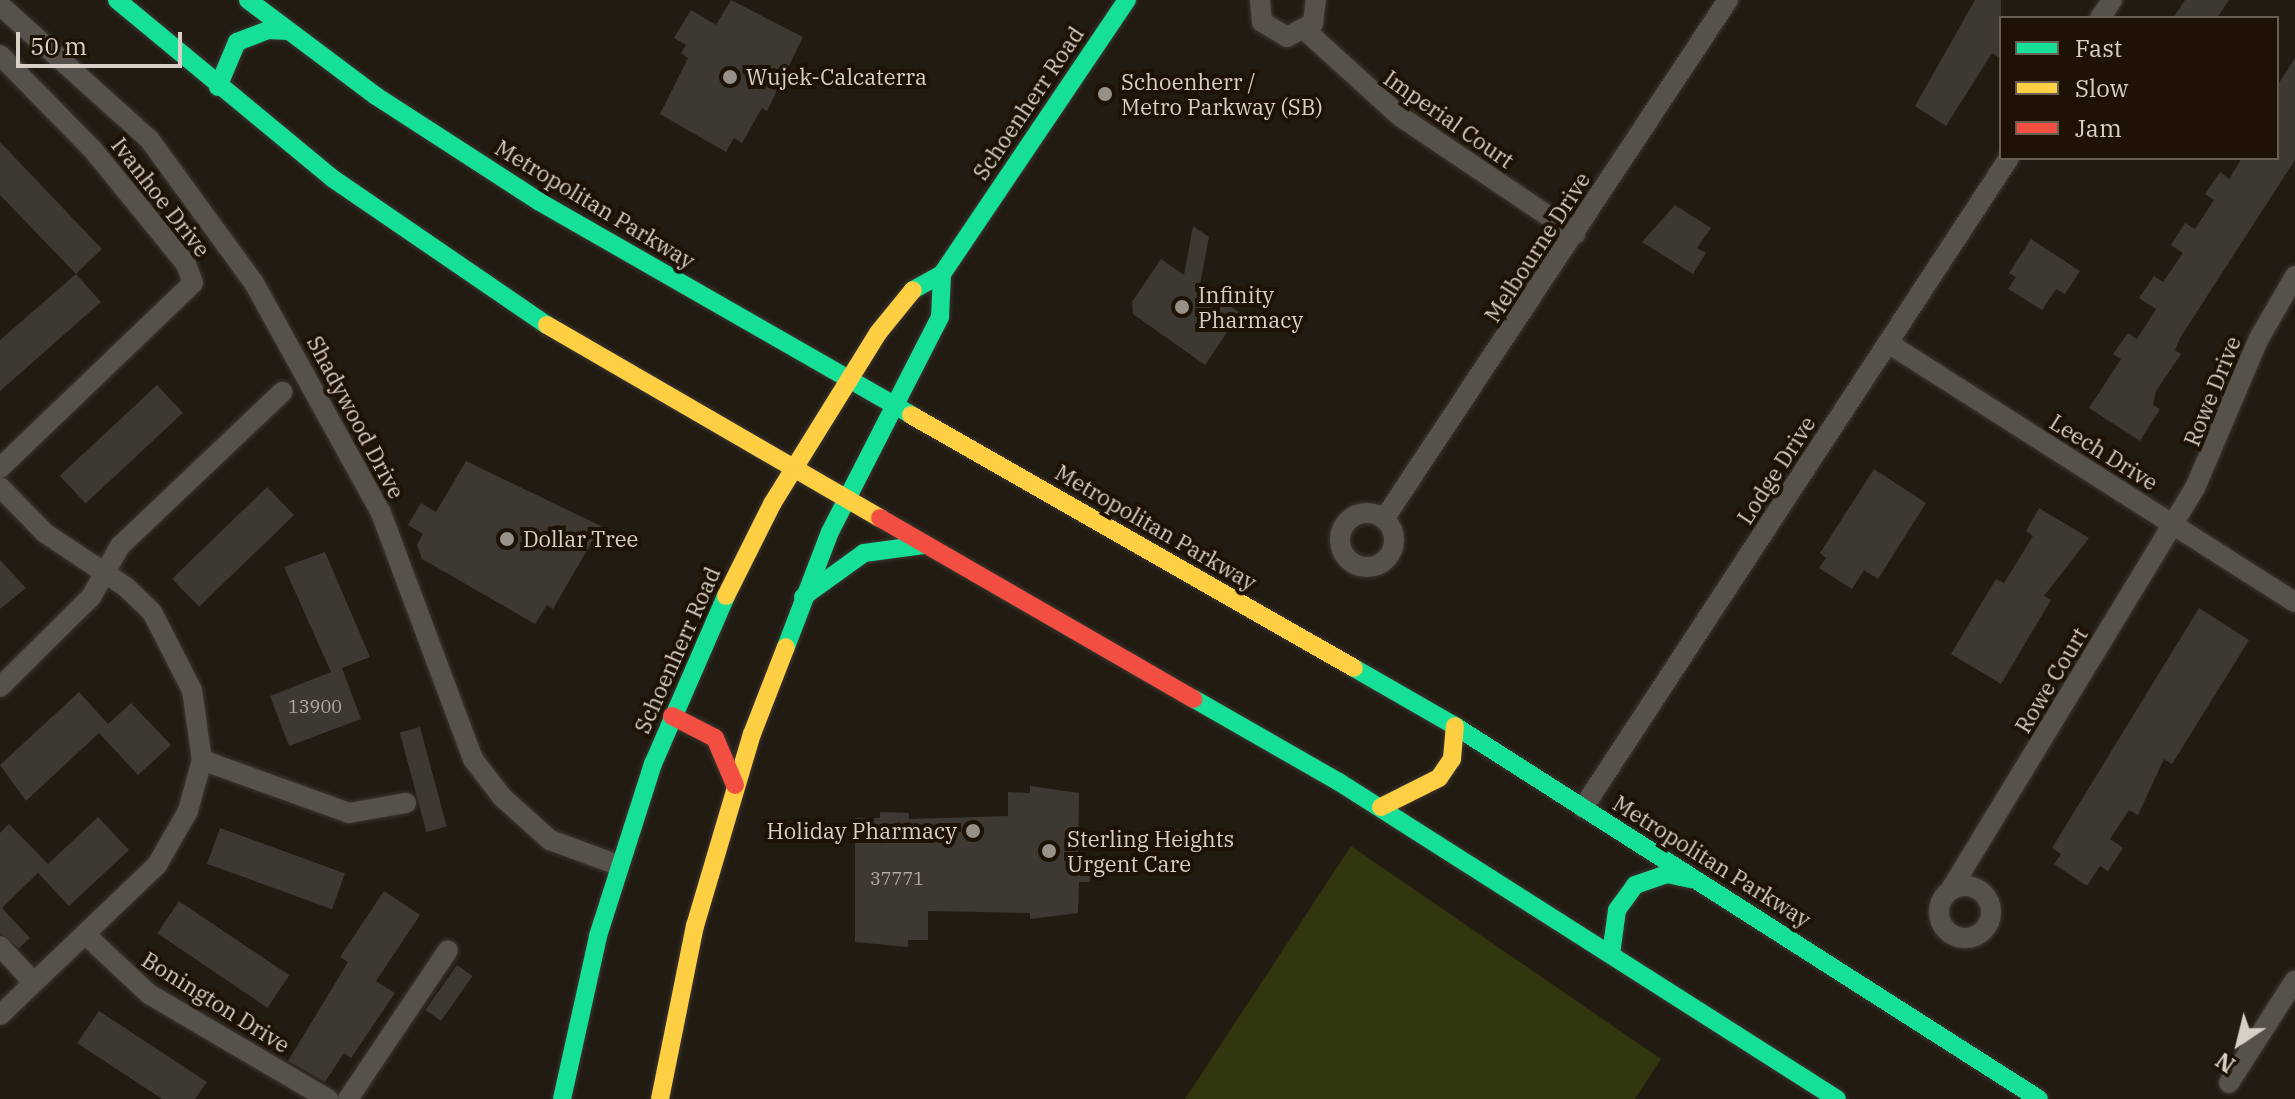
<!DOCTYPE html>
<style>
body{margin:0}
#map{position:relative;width:2295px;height:1099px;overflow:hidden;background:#211b12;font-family:"IBM Plex Serif",serif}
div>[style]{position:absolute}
.green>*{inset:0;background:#31360f}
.building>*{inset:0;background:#3e3832;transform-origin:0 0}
.roads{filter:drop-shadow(0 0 2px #3c3630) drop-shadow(0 0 2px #3c3630)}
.street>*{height:20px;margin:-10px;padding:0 10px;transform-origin:10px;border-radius:10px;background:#57514b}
.street>.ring{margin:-10px;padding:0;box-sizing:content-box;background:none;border:20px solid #57514b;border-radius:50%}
.fast>*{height:18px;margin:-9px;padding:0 9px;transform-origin:9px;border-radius:9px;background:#16e098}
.slow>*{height:18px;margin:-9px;padding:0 9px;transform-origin:9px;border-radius:9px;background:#ffcf43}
.jam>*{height:18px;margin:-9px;padding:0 9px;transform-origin:9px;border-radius:9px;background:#f24e42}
.dots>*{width:22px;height:22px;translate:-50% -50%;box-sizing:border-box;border:4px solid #1d1204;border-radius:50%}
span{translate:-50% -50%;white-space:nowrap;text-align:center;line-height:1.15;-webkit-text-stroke:8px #1d1204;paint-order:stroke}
.number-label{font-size:18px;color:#b2aaa1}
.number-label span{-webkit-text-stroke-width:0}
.poi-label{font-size:22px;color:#d8d0c6}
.left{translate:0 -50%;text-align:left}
.right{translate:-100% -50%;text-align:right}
.street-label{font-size:22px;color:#d8d0c6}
.legend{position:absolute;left:1999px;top:16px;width:280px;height:144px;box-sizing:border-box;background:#1d1204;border:2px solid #685e52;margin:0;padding:10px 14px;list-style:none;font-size:24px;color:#d8d0c6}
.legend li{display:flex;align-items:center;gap:16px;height:40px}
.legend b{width:40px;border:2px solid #685e52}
.north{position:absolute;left:2199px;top:1003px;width:80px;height:80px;-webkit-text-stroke:6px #1d1204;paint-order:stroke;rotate:215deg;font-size:22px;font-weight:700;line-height:32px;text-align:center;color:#d8d0c6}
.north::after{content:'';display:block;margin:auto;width:28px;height:36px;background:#d8d0c6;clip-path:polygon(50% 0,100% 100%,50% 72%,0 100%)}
.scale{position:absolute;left:16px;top:32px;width:166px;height:36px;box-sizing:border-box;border:4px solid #d8d0c6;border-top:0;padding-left:10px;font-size:24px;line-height:28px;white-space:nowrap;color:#d8d0c6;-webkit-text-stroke:6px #1d1204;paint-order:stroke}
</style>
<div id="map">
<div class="green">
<i style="clip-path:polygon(1351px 846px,1661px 1059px,1635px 1099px,1185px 1099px)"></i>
</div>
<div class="building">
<i style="clip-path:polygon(731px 0,803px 37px,767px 111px,762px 108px,742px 143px,734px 138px,726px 152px,660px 114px,688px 58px,681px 53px,686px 45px,674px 38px,691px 10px,716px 25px)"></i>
<i style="clip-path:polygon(1975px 0,2001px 0,2001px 59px,1992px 53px,1946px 126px,1915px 106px)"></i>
<i style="clip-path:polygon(2185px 0,2229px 0,2217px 18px,2173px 18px)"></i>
<i style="clip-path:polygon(2295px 58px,2295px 160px,2180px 338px,2175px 350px,2181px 354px,2156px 391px,2153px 405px,2160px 409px,2140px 441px,2089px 408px,2121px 359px,2113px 354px,2128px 333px,2137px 339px,2156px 309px,2139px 298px,2154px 276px,2163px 282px,2183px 253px,2171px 245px,2185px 223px,2195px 229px,2214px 200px,2205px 194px,2220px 172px,2229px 179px,2242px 158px,2277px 158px,2277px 86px)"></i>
<i style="clip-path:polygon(0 142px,102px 249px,76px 274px,101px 302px,0 391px,0 340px,76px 274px,0 195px)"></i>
<i style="clip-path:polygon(1675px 205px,1711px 228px,1697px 248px,1706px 253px,1693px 274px,1642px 242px)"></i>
<i style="clip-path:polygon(1193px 226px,1209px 237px,1200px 285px,1240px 313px,1205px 365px,1133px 314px,1132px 302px,1161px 259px,1184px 275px)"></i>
<i style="clip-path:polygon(2031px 239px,2080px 271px,2065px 294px,2056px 289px,2042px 310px,2008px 289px,2016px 277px,2009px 273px)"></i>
<i style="left:157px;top:385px;width:38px;height:133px;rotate:47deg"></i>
<i style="clip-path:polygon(466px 461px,601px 526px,553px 609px,547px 605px,535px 624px,422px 559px,417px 545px,423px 534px,408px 525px,421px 503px,436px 512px)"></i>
<i style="clip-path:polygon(1874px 469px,1926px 503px,1878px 579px,1864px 570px,1852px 589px,1819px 568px,1826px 558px,1820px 553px)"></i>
<i style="left:267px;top:487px;width:39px;height:132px;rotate:46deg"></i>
<i style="clip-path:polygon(2039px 508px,2089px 538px,2044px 596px,2051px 600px,2001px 684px,1951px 654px,1996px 579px,2004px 583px,2033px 536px,2026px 531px)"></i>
<i style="clip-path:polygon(325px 552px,370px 657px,342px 668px,361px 719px,289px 746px,270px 696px,331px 672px,284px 567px)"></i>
<i style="clip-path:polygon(0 560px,26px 588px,0 609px)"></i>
<i style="clip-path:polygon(2199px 608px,2249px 640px,2172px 764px,2164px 759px,2138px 815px,2129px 810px,2110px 839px,2123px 848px,2108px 871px,2100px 866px,2087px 886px,2054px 864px,2061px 854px,2052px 848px)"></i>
<i style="clip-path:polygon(79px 692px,108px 724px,131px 703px,171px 745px,138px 775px,99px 733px,26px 801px,0 765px)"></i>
<i style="left:420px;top:727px;width:103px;height:21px;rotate:75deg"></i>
<i style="clip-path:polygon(1030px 786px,1079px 793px,1078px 862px,1090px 863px,1090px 882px,1079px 882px,1078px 913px,1030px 919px,1030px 913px,928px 911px,928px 940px,908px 940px,908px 947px,855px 942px,855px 818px,880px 818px,880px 812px,909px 813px,909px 819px,1008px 816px,1008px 792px,1030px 793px)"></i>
<i style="clip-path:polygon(98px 817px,129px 850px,69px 906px,38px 873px,2px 908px,30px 938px,19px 948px,0 933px,0 833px,9px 824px,48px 864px)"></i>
<i style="left:220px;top:828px;width:133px;height:38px;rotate:20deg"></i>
<i style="clip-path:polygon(384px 891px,420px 915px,376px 981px,395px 993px,351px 1058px,344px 1053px,325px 1082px,288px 1061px,348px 962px,340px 957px)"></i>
<i style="left:179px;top:901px;width:133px;height:39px;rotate:34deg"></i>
<i style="left:457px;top:965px;width:19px;height:55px;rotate:35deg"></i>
<i style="clip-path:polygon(99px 1011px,207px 1082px,195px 1099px,162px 1099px,77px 1043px)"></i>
</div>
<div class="roads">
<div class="street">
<i style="left:1260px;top:0;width:22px;rotate:85deg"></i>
<i style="left:1262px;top:22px;width:29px;rotate:31deg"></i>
<i style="left:1287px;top:37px;width:30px;rotate:-28deg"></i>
<i style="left:1313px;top:23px;width:23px;rotate:-83deg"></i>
<i style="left:0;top:5px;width:200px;rotate:42deg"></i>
<i style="left:149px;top:139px;width:178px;rotate:53.9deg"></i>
<i style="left:254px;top:283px;width:263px;rotate:61.1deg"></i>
<i style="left:381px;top:513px;width:263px;rotate:69.5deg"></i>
<i style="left:473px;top:759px;width:48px;rotate:52.7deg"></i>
<i style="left:502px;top:797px;width:64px;rotate:41.9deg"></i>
<i style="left:550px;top:840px;width:72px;rotate:20.2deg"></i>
<i style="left:2100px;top:18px;width:22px;rotate:-56deg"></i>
<i style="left:1306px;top:31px;width:128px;rotate:42.2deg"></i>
<i style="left:1401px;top:117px;width:210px;rotate:33.9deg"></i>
<i style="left:0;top:55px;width:133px;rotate:45.6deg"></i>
<i style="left:93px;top:150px;width:147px;rotate:50.8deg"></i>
<i style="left:186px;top:264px;width:20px;rotate:70deg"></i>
<i style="left:193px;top:283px;width:267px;rotate:136.2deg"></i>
<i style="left:1888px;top:343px;width:482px;rotate:32.5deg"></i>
<i style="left:0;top:487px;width:64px;rotate:45.6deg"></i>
<i style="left:45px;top:533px;width:97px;rotate:33.7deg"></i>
<i style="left:126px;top:587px;width:36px;rotate:44deg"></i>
<i style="left:152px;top:612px;width:88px;rotate:62.9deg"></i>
<i style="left:192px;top:690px;width:71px;rotate:81.9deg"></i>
<i style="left:202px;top:760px;width:53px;rotate:105.4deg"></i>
<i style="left:188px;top:811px;width:62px;rotate:119.9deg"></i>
<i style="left:157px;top:865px;width:217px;rotate:136.3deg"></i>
<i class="ring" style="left:1340px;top:513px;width:34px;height:34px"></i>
<i style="left:1384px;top:519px;width:623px;rotate:-56.46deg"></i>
<i style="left:0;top:687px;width:128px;rotate:-44.7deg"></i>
<i style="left:91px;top:597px;width:59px;rotate:-60.4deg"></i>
<i style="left:120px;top:546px;width:224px;rotate:-43.5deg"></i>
<i style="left:202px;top:760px;width:156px;rotate:19.8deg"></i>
<i style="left:349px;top:813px;width:58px;rotate:-10deg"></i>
<i style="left:1583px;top:808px;width:777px;rotate:-56.76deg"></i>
<i class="ring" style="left:1939px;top:886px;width:32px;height:32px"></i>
<i style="left:1951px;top:889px;width:469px;rotate:-58.7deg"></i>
<i style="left:2195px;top:488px;width:161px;rotate:-66.9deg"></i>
<i style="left:2258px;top:340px;width:74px;rotate:-60deg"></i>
<i style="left:87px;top:936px;width:85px;rotate:43.1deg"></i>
<i style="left:149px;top:994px;width:208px;rotate:30.4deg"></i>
<i style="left:0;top:946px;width:49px;rotate:47.5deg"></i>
<i style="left:2229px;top:1083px;width:122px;rotate:-57.3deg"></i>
<i style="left:348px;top:1099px;width:179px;rotate:-56.1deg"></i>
</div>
<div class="fast">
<i style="left:117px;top:0;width:279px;rotate:39.6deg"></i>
<i style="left:332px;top:178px;width:260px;rotate:34.4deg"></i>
<i style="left:248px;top:0;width:160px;rotate:36.9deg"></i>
<i style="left:376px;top:96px;width:193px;rotate:32.9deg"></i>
<i style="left:538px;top:201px;width:430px;rotate:29.8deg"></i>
<i style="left:218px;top:87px;width:49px;rotate:-67.1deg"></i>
<i style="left:237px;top:42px;width:33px;rotate:-21deg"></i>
<i style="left:268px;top:30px;width:20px;rotate:3deg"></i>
<i style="left:913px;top:290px;width:33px;rotate:-29deg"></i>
<i style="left:942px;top:274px;width:331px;rotate:-56deg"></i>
<i style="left:803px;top:597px;width:75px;rotate:-35.8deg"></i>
<i style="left:864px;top:553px;width:60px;rotate:-7.7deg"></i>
<i style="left:786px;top:647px;width:123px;rotate:-69.1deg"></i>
<i style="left:830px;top:532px;width:242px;rotate:-62.9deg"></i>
<i style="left:940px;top:317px;width:43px;rotate:-87.3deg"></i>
<i style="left:1354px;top:668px;width:116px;rotate:29.9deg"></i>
<i style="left:1455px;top:726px;width:693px;rotate:32.57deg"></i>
<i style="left:1194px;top:699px;width:167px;rotate:29.8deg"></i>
<i style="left:1339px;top:782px;width:590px;rotate:32.48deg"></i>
<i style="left:1611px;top:954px;width:44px;rotate:-82.2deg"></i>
<i style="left:1617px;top:910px;width:31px;rotate:-54deg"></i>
<i style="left:1635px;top:885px;width:34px;rotate:-19deg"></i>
<i style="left:1667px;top:874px;width:25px;rotate:12deg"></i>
<i style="left:562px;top:1099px;width:167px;rotate:-77.5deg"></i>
<i style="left:598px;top:936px;width:181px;rotate:-72.3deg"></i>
<i style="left:653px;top:764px;width:183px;rotate:-66.5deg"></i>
</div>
<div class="slow">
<i style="left:547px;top:325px;width:385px;rotate:30.1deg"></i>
<i style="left:911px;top:415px;width:510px;rotate:29.73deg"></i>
<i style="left:726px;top:596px;width:103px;rotate:-63.4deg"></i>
<i style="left:772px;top:504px;width:201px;rotate:-58.2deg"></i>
<i style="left:878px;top:333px;width:55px;rotate:-50.9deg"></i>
<i style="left:1381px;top:807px;width:65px;rotate:-26.6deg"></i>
<i style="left:1439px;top:778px;width:23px;rotate:-56deg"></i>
<i style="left:1452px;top:759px;width:33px;rotate:-85deg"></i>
<i style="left:660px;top:1099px;width:177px;rotate:-78.6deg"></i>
<i style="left:695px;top:926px;width:200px;rotate:-73.5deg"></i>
<i style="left:752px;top:734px;width:93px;rotate:-68.7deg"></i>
</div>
<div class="jam">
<i style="left:880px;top:518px;width:362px;rotate:30deg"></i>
<i style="left:672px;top:716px;width:48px;rotate:27.1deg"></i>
<i style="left:715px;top:738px;width:51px;rotate:66.9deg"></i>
</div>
</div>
<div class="dots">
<i style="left:730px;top:77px;background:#989187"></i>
<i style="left:1105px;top:94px;background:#989187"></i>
<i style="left:1182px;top:307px;background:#989187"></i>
<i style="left:507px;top:539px;background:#989187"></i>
<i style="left:973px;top:831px;background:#989187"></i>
<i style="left:1049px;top:851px;background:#989187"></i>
</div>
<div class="number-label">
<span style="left:315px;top:707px">13900</span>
<span style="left:897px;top:879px">37771</span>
</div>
<div class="poi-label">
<span class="left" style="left:746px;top:77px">Wujek-Calcaterra</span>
<span class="left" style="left:1121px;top:94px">Schoenherr /<br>Metro Parkway (SB)</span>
<span class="left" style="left:1198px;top:307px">Infinity<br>Pharmacy</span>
<span class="left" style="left:523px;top:539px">Dollar Tree</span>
<span class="right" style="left:957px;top:831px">Holiday Pharmacy</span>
<span class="left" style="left:1067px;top:851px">Sterling Heights<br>Urgent Care</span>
</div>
<div class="street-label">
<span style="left:1028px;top:103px;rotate:-56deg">Schoenherr Road</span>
<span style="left:1449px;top:119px;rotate:35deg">Imperial Court</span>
<span style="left:161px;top:197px;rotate:52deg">Ivanhoe Drive</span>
<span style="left:595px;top:204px;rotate:31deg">Metropolitan Parkway</span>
<span style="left:1537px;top:247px;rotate:-57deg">Melbourne Drive</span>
<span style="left:2212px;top:391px;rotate:-68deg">Rowe Drive</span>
<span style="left:356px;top:417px;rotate:62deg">Shadywood Drive</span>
<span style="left:2104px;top:452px;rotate:32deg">Leech Drive</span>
<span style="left:1776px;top:470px;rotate:-57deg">Lodge Drive</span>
<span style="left:1156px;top:527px;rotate:30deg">Metropolitan Parkway</span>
<span style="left:677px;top:650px;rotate:-66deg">Schoenherr Road</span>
<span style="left:2051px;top:680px;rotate:-59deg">Rowe Court</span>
<span style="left:1712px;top:861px;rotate:32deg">Metropolitan Parkway</span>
<span style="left:216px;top:1002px;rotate:32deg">Bonington Drive</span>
</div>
<ul class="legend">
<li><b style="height:10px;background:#16e098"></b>Fast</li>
<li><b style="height:10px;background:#ffcf43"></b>Slow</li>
<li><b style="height:10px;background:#f24e42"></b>Jam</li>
</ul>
<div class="north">N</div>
<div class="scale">50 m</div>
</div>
